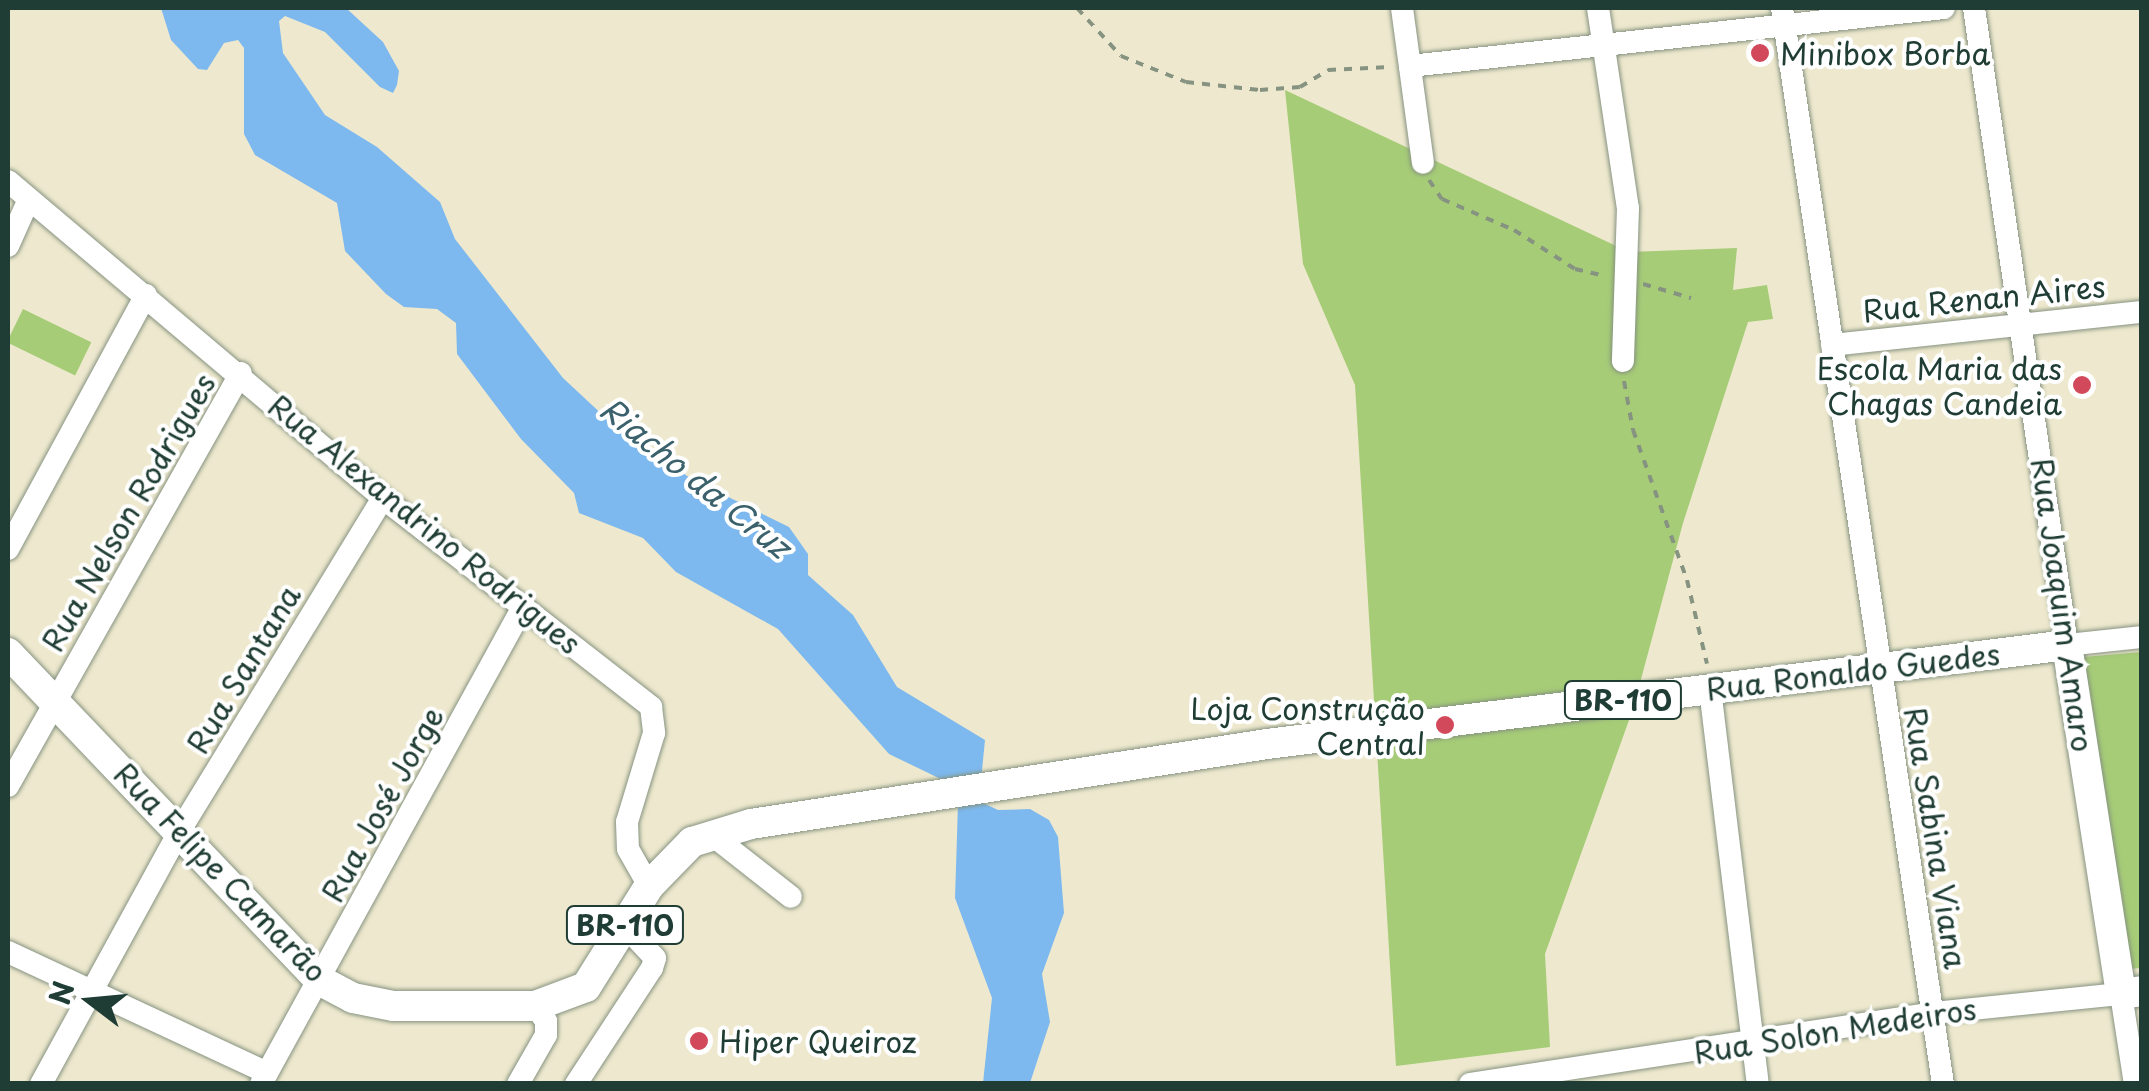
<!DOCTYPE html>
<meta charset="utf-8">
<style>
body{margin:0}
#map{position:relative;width:2149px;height:1091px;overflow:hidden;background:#eee9ce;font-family:"Playpen Sans",sans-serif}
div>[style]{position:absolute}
.green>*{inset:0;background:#a6cc77;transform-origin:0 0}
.water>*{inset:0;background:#7db9ef}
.path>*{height:4px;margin-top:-2px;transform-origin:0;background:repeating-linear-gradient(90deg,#869381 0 8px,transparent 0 16px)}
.roads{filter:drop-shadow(0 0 2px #869381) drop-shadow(0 0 2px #869381)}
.minor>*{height:22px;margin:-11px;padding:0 11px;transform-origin:11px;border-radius:11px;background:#fff}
.major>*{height:30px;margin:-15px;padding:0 15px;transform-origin:15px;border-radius:15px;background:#fff}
.dots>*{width:28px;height:28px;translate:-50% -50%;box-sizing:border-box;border:5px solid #fff;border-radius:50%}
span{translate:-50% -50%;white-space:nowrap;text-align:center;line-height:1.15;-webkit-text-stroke:8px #fff;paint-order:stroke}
.shield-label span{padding:2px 8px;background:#fff;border:2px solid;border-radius:8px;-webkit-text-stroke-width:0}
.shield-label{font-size:28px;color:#1f3d34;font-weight:700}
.poi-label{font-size:30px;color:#1f3d34}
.left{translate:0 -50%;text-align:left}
.right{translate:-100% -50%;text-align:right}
.street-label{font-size:30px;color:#1f3d34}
.water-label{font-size:32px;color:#3b626c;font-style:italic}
.frame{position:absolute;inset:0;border:10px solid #1f3d34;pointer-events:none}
.north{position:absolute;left:40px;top:951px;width:100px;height:100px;-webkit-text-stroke:8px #fff;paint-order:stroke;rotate:286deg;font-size:28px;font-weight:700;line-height:40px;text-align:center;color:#1f3d34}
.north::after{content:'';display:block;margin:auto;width:35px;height:45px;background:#1f3d34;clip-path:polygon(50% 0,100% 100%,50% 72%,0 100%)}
</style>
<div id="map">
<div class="green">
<i style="clip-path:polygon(1285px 90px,1629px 252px,1737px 248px,1733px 290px,1767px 285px,1773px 319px,1748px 322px,1683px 523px,1633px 709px,1545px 954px,1550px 1047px,1396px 1066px,1355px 385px,1303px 264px)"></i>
<i style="left:23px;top:309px;width:76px;height:37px;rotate:26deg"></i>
<i style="clip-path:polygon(2141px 652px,2141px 968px,2130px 969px,2084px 657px)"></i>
</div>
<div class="water">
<i style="clip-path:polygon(161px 8px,346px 8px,383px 42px,399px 71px,397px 85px,393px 93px,380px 87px,325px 32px,285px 16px,279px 21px,283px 53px,325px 115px,377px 147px,440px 202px,455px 239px,563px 378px,607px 419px,690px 478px,789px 527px,808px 554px,808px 575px,853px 615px,897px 687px,985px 740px,979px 801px,998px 810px,1030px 809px,1049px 820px,1058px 837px,1064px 913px,1042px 974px,1050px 1022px,1030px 1083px,983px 1083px,992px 998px,955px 898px,958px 804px,949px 783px,889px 754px,778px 629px,676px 572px,643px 538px,579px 513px,574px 493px,521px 439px,457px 354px,456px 323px,437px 309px,404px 307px,386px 294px,345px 251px,337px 203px,255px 155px,244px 134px,244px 48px,238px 40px,224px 43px,207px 70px,198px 69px,171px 40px)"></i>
</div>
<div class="path">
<i style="left:1077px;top:8px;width:65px;rotate:47.5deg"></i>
<i style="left:1121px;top:56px;width:70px;rotate:21.8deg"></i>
<i style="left:1186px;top:82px;width:74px;rotate:6.2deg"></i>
<i style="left:1260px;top:90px;width:40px;rotate:-4.3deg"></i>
<i style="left:1300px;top:87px;width:33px;rotate:-31deg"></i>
<i style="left:1328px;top:70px;width:62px;rotate:-2.8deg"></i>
<i style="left:1429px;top:180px;width:23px;rotate:56deg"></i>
<i style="left:1442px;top:199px;width:78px;rotate:23.3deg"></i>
<i style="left:1514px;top:230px;width:72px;rotate:32.6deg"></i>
<i style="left:1575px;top:269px;width:31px;rotate:13deg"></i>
<i style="left:1643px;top:284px;width:50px;rotate:16.3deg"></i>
<i style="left:1624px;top:381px;width:50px;rotate:79.6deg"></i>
<i style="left:1633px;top:430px;width:159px;rotate:70.2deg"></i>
<i style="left:1687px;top:580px;width:86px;rotate:76.6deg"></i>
</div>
<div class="roads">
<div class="minor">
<i style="left:1402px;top:8px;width:156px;rotate:82.3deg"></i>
<i style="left:1598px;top:8px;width:202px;rotate:81.5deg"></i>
<i style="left:1628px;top:208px;width:153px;rotate:91.9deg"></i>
<i style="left:1782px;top:8px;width:1088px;rotate:81.49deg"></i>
<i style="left:1974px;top:8px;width:644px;rotate:81.69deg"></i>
<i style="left:2067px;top:645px;width:75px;rotate:-6.1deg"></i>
<i style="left:1410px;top:66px;width:537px;rotate:-6.2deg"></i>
<i style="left:8px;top:181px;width:491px;rotate:40.2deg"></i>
<i style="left:383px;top:498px;width:340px;rotate:37.9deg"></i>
<i style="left:651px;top:707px;width:26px;rotate:83deg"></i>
<i style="left:654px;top:733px;width:93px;rotate:106.9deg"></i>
<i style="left:627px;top:822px;width:27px;rotate:88deg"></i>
<i style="left:628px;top:849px;width:43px;rotate:60.4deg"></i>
<i style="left:8px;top:246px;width:51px;rotate:-65.9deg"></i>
<i style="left:1832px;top:345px;width:312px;rotate:-6.1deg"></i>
<i style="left:8px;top:549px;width:289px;rotate:-61.5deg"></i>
<i style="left:1710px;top:689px;width:398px;rotate:83.1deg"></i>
<i style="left:8px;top:786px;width:474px;rotate:-60.6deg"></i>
<i style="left:712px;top:835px;width:100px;rotate:38.1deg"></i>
<i style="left:8px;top:952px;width:286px;rotate:25deg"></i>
<i style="left:41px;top:1084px;width:287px;rotate:-61.3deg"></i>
<i style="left:179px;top:832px;width:391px;rotate:-58.6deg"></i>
<i style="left:261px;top:1084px;width:546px;rotate:-61.23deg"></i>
<i style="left:518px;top:1084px;width:56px;rotate:-60.3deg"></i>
<i style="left:546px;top:1035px;width:14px;rotate:-90deg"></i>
<i style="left:546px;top:1021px;width:19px;rotate:-126deg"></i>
<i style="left:576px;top:1084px;width:139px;rotate:-56.8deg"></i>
<i style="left:652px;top:968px;width:10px;rotate:-73deg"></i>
<i style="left:655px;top:958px;width:44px;rotate:-133.2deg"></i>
<i style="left:1470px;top:1084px;width:468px;rotate:-8.7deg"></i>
<i style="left:1933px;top:1013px;width:189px;rotate:-5.8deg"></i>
<i style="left:2121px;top:994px;width:91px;rotate:81.2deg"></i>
</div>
<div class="major">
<i style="left:8px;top:653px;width:451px;rotate:46.4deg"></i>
<i style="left:319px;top:980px;width:38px;rotate:28deg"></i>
<i style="left:353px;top:998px;width:41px;rotate:11.3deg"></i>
<i style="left:393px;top:1006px;width:142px"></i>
<i style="left:535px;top:1006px;width:54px;rotate:-20.4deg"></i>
<i style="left:586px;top:987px;width:119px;rotate:-58deg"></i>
<i style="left:649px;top:886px;width:62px;rotate:-45.7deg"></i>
<i style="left:692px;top:842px;width:62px;rotate:-17deg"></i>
<i style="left:751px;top:824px;width:522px;rotate:-8.81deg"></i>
<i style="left:1267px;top:744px;width:806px;rotate:-7.05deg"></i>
<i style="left:2067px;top:645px;width:353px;rotate:81.2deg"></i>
<i style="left:2121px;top:994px;width:21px;rotate:-8deg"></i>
</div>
</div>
<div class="dots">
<i style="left:1760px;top:53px;background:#d1495b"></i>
<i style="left:2082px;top:385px;background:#d1495b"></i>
<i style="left:1445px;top:725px;background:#d1495b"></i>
<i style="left:699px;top:1041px;background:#d1495b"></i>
</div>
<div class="shield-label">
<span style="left:1623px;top:700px">BR-110</span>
<span style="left:625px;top:925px">BR-110</span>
</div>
<div class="poi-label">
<span class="left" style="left:1780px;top:53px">Minibox Borba</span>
<span class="right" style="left:2062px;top:385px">Escola Maria das<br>Chagas Candeia</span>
<span class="right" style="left:1425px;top:725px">Loja Construção<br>Central</span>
<span class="left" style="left:719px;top:1041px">Hiper Queiroz</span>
</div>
<div class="street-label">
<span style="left:1984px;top:298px;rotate:-6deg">Rua Renan Aires</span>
<span style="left:128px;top:512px;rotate:-60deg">Rua Nelson Rodrigues</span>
<span style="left:425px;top:524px;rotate:39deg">Rua Alexandrino Rodrigues</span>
<span style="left:2063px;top:605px;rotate:82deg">Rua Joaquim Amaro</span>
<span style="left:243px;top:669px;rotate:-59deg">Rua Santana</span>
<span style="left:1853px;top:671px;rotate:-7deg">Rua Ronaldo Guedes</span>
<span style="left:382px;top:804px;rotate:-61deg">Rua José Jorge</span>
<span style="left:1936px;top:838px;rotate:81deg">Rua Sabina Viana</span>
<span style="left:221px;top:872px;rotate:46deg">Rua Felipe Camarão</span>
<span style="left:1835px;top:1030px;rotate:-9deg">Rua Solon Medeiros</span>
</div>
<div class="water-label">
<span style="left:696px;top:477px;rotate:39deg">Riacho da Cruz</span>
</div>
<div class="frame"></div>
<div class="north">N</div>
</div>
